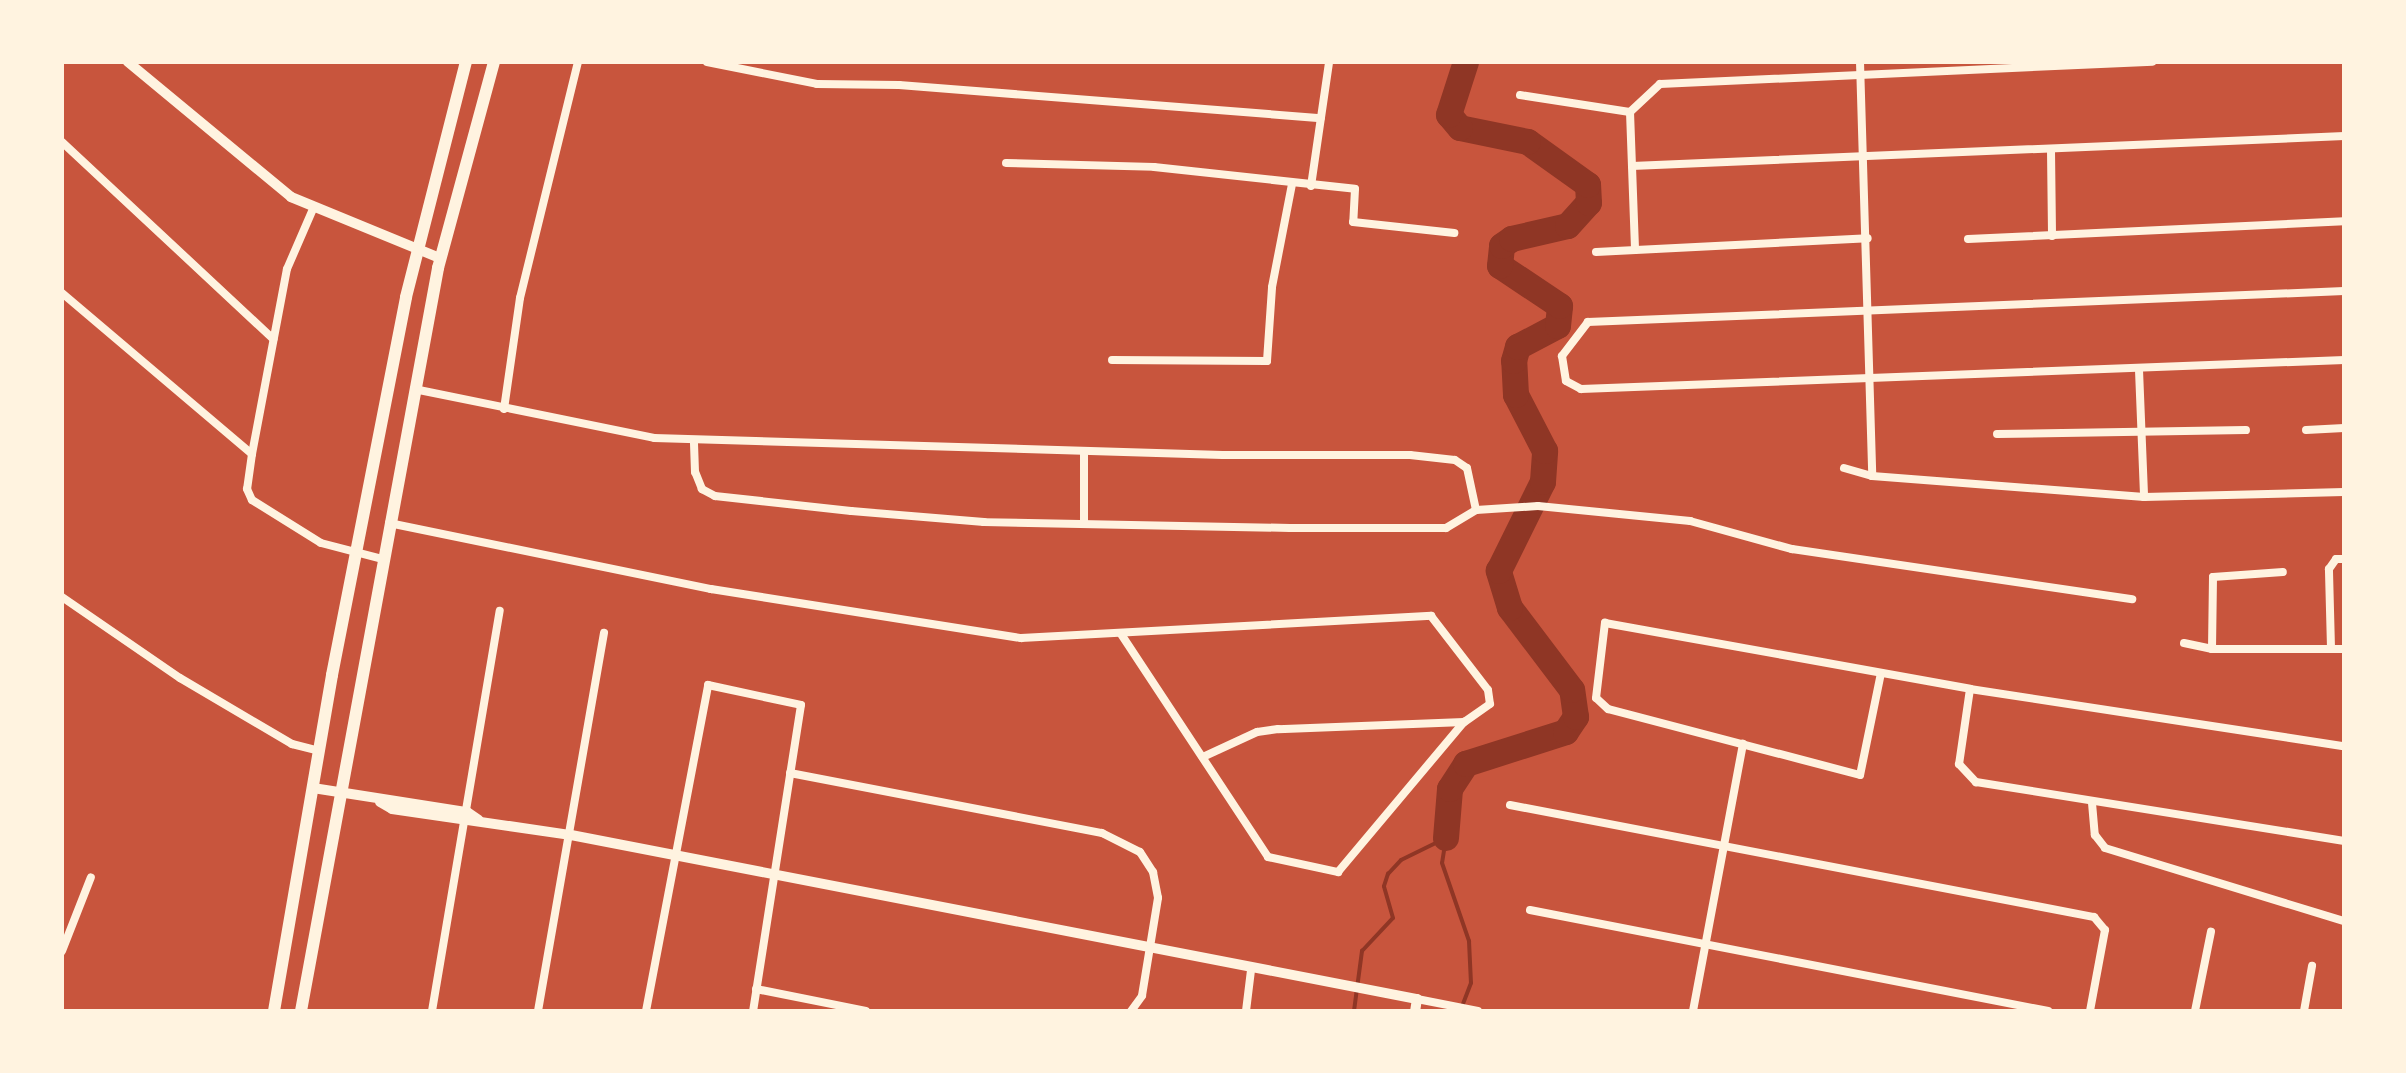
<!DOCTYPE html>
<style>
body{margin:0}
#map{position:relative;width:2406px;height:1073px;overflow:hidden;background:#c8553d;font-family:Cabin,sans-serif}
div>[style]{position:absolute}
.stream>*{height:4px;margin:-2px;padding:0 2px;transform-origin:2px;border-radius:2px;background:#8f3625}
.river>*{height:26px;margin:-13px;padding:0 13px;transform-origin:13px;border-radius:13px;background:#8f3625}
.minor>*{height:8px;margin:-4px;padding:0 4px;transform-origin:4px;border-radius:4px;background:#fff3e0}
.tertiary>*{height:10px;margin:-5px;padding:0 5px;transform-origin:5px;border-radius:5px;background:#fff3e0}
.primary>*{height:12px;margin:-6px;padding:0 6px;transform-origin:6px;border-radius:6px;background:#fff3e0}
span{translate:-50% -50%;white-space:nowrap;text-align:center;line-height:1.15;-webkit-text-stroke:6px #fff3e0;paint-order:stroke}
.frame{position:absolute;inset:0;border:64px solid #fff3e0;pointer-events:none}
</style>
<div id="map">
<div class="stream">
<i style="left:1446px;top:838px;width:25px;rotate:99deg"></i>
<i style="left:1442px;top:863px;width:83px;rotate:70.9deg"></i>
<i style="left:1469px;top:941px;width:42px;rotate:87.3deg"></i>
<i style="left:1471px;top:983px;width:28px;rotate:111deg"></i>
<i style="left:1354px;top:1011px;width:61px;rotate:-82.4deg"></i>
<i style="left:1362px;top:951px;width:45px;rotate:-46.8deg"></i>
<i style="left:1393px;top:918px;width:33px;rotate:-106deg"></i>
<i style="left:1384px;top:886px;width:13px;rotate:-72deg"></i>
<i style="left:1388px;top:874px;width:19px;rotate:-47deg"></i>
<i style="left:1401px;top:860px;width:50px;rotate:-26.1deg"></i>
</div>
<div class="river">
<i style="left:1446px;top:838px;width:49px;rotate:-85.3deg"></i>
<i style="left:1450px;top:789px;width:30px;rotate:-57deg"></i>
<i style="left:1466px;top:764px;width:105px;rotate:-17.7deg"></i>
<i style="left:1566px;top:732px;width:18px;rotate:-56deg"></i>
<i style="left:1576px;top:717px;width:27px;rotate:-98deg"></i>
<i style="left:1572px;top:690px;width:103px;rotate:-127.1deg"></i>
<i style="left:1510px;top:608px;width:39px;rotate:-107deg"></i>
<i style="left:1499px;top:571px;width:99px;rotate:-63.7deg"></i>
<i style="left:1543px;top:482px;width:31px;rotate:-86deg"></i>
<i style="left:1545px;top:451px;width:63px;rotate:-117.4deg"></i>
<i style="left:1516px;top:395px;width:34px;rotate:-93deg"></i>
<i style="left:1514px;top:361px;width:15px;rotate:-74deg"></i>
<i style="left:1518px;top:347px;width:45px;rotate:-27.7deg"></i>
<i style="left:1558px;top:326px;width:20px;rotate:-84deg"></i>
<i style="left:1560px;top:306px;width:72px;rotate:-146.3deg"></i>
<i style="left:1500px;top:266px;width:20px;rotate:-84deg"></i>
<i style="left:1502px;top:246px;width:12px;rotate:-35deg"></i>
<i style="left:1512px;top:239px;width:57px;rotate:-13.1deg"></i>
<i style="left:1568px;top:226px;width:31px;rotate:-48deg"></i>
<i style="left:1589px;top:203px;width:18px;rotate:-93deg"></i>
<i style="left:1588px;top:185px;width:74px;rotate:-144.4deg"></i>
<i style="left:1528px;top:142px;width:69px;rotate:-168.4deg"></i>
<i style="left:1460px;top:128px;width:17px;rotate:-130deg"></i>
<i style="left:1449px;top:115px;width:56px;rotate:-72.2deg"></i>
</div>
<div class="minor">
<i style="left:707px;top:62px;width:112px;rotate:11.3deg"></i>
<i style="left:817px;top:84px;width:82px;rotate:0.7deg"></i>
<i style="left:899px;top:85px;width:423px;rotate:4.5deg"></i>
<i style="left:1860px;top:62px;width:414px;rotate:88.3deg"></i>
<i style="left:1520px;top:95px;width:111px;rotate:8.8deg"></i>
<i style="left:1630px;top:112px;width:41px;rotate:-43deg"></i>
<i style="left:1660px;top:84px;width:493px;rotate:-2.6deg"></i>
<i style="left:1630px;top:112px;width:138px;rotate:87.9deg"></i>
<i style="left:62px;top:142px;width:289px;rotate:43deg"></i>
<i style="left:2051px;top:151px;width:85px;rotate:89.3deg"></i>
<i style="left:1006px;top:163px;width:148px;rotate:1.5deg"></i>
<i style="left:1154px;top:167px;width:202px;rotate:6.2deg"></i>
<i style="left:1355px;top:189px;width:33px;rotate:93deg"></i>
<i style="left:1353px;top:222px;width:102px;rotate:6.2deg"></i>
<i style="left:1632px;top:166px;width:713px;rotate:-2.41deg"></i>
<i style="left:1311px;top:186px;width:125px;rotate:-81.7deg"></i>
<i style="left:1968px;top:239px;width:376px;rotate:-2.7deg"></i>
<i style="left:1596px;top:252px;width:272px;rotate:-2.9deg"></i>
<i style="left:2344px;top:291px;width:757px;rotate:177.65deg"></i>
<i style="left:1588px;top:322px;width:43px;rotate:127.4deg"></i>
<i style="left:1562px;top:356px;width:25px;rotate:81deg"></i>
<i style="left:1566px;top:381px;width:17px;rotate:28deg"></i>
<i style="left:1581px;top:389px;width:764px;rotate:-2.18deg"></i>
<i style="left:62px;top:293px;width:249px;rotate:40.3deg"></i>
<i style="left:252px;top:454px;width:35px;rotate:98deg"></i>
<i style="left:247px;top:489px;width:12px;rotate:66deg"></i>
<i style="left:252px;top:500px;width:81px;rotate:31.9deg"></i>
<i style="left:321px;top:543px;width:63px;rotate:14.7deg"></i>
<i style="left:1112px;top:360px;width:155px;rotate:0.4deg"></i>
<i style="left:1267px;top:361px;width:74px;rotate:-86.1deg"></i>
<i style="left:1272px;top:287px;width:105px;rotate:-79deg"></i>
<i style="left:2139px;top:370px;width:127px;rotate:87.7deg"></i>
<i style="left:414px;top:389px;width:245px;rotate:11.5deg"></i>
<i style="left:654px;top:438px;width:569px;rotate:1.71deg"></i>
<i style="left:1223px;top:455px;width:187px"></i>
<i style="left:1410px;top:455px;width:45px;rotate:6.3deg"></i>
<i style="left:1455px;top:460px;width:14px;rotate:34deg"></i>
<i style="left:1467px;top:468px;width:43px;rotate:77.9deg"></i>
<i style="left:1476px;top:510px;width:35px;rotate:149deg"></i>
<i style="left:1446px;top:528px;width:156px;rotate:180deg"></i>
<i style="left:1290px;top:528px;width:306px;rotate:-178.9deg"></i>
<i style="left:984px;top:522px;width:133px;rotate:-175.3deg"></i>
<i style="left:851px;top:511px;width:137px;rotate:-173.7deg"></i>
<i style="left:715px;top:496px;width:15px;rotate:-152deg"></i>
<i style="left:702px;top:489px;width:18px;rotate:-112deg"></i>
<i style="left:695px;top:472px;width:31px;rotate:-92deg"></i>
<i style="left:504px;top:409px;width:112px;rotate:-81.8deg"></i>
<i style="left:520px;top:298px;width:243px;rotate:-76.2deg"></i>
<i style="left:2306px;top:430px;width:38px;rotate:-3deg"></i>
<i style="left:1997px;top:434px;width:249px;rotate:-0.9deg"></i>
<i style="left:252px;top:454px;width:188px;rotate:-79.3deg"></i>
<i style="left:287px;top:269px;width:65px;rotate:-66.6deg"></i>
<i style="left:1844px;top:468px;width:29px;rotate:16deg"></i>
<i style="left:1872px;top:476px;width:273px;rotate:4.4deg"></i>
<i style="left:2144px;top:497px;width:200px;rotate:-1.4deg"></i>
<i style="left:1476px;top:510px;width:62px;rotate:-3.7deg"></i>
<i style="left:1538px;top:506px;width:153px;rotate:5.6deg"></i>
<i style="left:1690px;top:521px;width:106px;rotate:15.4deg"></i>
<i style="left:1792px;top:549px;width:344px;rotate:8.4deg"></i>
<i style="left:389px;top:523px;width:329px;rotate:11.6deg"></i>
<i style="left:711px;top:589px;width:314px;rotate:9deg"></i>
<i style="left:1021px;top:638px;width:411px;rotate:-3.1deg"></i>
<i style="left:1431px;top:616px;width:93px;rotate:52.4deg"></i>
<i style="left:1488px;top:690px;width:14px;rotate:82deg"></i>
<i style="left:1490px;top:704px;width:32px;rotate:145deg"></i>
<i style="left:1464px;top:722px;width:186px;rotate:177.8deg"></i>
<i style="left:1278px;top:729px;width:21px;rotate:172deg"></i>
<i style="left:1257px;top:732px;width:60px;rotate:155.2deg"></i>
<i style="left:1084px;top:524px;width:72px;rotate:-90deg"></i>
<i style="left:62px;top:597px;width:143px;rotate:34.5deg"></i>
<i style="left:180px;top:678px;width:130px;rotate:30.5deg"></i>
<i style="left:292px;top:744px;width:29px;rotate:14deg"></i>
<i style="left:1121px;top:634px;width:267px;rotate:56.6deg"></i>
<i style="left:1268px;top:857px;width:72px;rotate:12.1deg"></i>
<i style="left:1338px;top:872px;width:196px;rotate:-50deg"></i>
<i style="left:2184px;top:643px;width:29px;rotate:12deg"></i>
<i style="left:2212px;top:649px;width:132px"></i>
<i style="left:2331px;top:648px;width:79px;rotate:-91.5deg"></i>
<i style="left:2329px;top:569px;width:12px;rotate:-55deg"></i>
<i style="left:2336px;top:559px;width:8px"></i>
<i style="left:2212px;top:649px;width:72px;rotate:-89.2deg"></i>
<i style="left:2213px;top:577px;width:70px;rotate:-4.1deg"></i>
<i style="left:1881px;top:673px;width:104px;rotate:101.6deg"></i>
<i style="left:1860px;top:775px;width:260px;rotate:-165.3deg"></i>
<i style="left:1608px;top:709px;width:16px;rotate:-137deg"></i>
<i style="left:1596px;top:698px;width:76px;rotate:-83.2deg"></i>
<i style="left:1605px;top:623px;width:371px;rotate:10.2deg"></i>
<i style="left:1970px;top:689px;width:378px;rotate:8.7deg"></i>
<i style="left:1970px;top:689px;width:76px;rotate:98.3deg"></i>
<i style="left:1959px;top:764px;width:25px;rotate:47deg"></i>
<i style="left:1976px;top:782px;width:373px;rotate:9.1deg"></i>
<i style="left:790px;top:773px;width:318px;rotate:10.9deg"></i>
<i style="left:1102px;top:833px;width:42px;rotate:26.6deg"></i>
<i style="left:1140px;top:852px;width:24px;rotate:57deg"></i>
<i style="left:1153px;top:872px;width:26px;rotate:79deg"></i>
<i style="left:1158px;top:898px;width:99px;rotate:99.3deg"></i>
<i style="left:1142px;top:996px;width:19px;rotate:126deg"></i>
<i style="left:2092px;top:803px;width:32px;rotate:85deg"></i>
<i style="left:2095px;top:835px;width:16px;rotate:52deg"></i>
<i style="left:2105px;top:848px;width:250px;rotate:17deg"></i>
<i style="left:1510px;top:805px;width:595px;rotate:10.86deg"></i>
<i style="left:2094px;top:917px;width:17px;rotate:50deg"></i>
<i style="left:2105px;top:930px;width:82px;rotate:100.5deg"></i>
<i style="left:1530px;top:910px;width:528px;rotate:11.03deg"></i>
<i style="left:62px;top:951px;width:79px;rotate:-68.6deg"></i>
<i style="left:756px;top:989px;width:112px;rotate:11.3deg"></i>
<i style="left:1417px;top:999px;width:62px;rotate:11.1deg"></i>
<i style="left:432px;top:1011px;width:406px;rotate:-80.4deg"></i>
<i style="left:538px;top:1011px;width:384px;rotate:-80.1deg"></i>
<i style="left:646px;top:1011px;width:332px;rotate:-79.2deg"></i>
<i style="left:708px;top:685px;width:95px;rotate:12.1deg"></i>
<i style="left:801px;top:705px;width:310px;rotate:98.9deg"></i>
<i style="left:1246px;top:1011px;width:41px;rotate:-83deg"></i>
<i style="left:1693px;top:1011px;width:272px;rotate:-79.4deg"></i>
<i style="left:2195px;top:1011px;width:81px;rotate:-78.6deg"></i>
<i style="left:2304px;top:1011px;width:46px;rotate:-79.9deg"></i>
</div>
<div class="tertiary">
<i style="left:128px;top:62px;width:212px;rotate:39.6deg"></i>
<i style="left:291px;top:197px;width:161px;rotate:22.3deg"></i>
<i style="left:313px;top:788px;width:156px;rotate:8.9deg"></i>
<i style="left:467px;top:812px;width:14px;rotate:34deg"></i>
<i style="left:380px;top:802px;width:14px;rotate:30deg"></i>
<i style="left:392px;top:809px;width:181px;rotate:8.3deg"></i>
<i style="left:571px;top:835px;width:862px;rotate:10.97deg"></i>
<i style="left:1417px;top:999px;width:12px;rotate:99deg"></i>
</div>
<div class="primary">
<i style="left:274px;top:1011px;width:341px;rotate:-80.2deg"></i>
<i style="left:332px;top:675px;width:385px;rotate:-78.9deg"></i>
<i style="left:406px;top:297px;width:243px;rotate:-75.7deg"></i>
<i style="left:301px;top:1011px;width:756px;rotate:-79.55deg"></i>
<i style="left:438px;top:268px;width:213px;rotate:-74.8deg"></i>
</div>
<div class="frame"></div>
</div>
